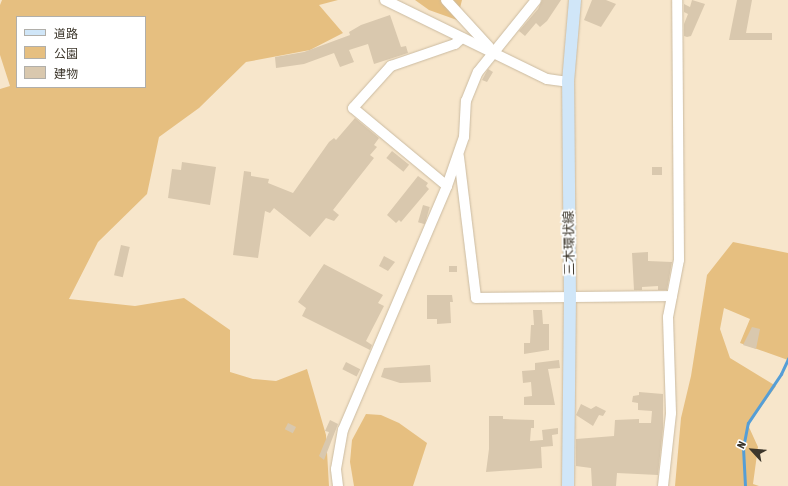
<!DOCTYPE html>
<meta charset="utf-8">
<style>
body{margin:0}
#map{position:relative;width:788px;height:486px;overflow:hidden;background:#f7e6cb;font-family:"Asap Condensed","Noto Sans JP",sans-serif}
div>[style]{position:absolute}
.green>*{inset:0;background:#e6bf80}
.stream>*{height:2.5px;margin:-1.25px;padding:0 1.25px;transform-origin:1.25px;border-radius:1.25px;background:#559ed6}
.building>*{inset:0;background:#d9c8ae;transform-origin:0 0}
.roads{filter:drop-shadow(0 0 1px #cbbba1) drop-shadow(0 0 1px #cbbba1)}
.minor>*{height:10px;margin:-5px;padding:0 5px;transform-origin:5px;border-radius:5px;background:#fff}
.major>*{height:12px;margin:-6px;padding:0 6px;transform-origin:6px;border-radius:6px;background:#d0e6f8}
span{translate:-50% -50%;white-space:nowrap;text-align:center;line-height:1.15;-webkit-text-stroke:3.5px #fff;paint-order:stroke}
.street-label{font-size:13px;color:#3c362b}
.legend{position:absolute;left:16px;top:16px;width:130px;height:72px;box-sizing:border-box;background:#fff;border:1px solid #b1afaa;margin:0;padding:5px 7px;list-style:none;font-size:12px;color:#3c362b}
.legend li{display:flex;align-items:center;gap:8px;height:20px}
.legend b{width:20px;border:1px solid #b1afaa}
.north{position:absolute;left:732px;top:430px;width:40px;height:40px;-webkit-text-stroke:3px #fff;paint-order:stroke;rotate:296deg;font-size:11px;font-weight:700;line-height:16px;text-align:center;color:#3c362b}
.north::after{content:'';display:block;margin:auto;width:14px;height:18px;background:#3c362b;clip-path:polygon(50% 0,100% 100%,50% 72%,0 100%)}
</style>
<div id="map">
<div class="green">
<i style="clip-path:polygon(evenodd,2px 0,338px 0,319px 5px,343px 33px,310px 50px,246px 62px,199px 108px,159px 137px,147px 194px,98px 242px,69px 299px,135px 306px,184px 298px,230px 330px,230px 372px,253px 379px,276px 381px,307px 369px,326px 435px,329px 486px,0 486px,0 89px,10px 86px,0 55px,0 5px,2px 0,17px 17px,145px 17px,145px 87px,17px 87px,17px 17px)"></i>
<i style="clip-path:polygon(415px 0,462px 0,457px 20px,429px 10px)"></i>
<i style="clip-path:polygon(733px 242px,788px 253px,788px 360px,740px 343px,750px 319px,724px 308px,720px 329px,730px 358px,776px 386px,748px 425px,758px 447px,753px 484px,759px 486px,675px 486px,681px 418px,691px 376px,707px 275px)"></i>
<i style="clip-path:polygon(366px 414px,381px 415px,399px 423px,427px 443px,413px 486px,354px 486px,350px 462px,352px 440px)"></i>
</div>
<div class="stream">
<i style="left:745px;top:486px;width:38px;rotate:-93deg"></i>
<i style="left:743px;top:448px;width:25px;rotate:-79deg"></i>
<i style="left:748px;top:423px;width:59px;rotate:-56deg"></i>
<i style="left:781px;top:374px;width:17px;rotate:-65deg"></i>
</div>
<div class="building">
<i style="clip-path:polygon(542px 0,561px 0,547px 21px,540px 27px,536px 23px,525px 36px,519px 31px,538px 9px)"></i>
<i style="clip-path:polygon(592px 0,606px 0,616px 4px,601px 27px,584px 20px)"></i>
<i style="clip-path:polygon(692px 0,705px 4px,691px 36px,687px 37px,684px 36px,684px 24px,688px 14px,684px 12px,684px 4px,690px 7px)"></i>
<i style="clip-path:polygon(737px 0,752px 0,746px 33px,772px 33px,772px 40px,729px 40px)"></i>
<i style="clip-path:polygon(390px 15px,401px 47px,406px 46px,408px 53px,374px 64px,368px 44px,349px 50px,354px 62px,340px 67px,334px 53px,304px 64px,276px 68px,275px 57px,304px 52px,350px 35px,349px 32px,361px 25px)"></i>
<i style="clip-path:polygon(488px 69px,493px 72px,487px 82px,482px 80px)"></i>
<i style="clip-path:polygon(355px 118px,379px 138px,374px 145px,377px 147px,370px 155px,374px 158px,333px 210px,339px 215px,334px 221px,326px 218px,310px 237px,274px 208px,270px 213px,265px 211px,258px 258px,233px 255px,244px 171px,251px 172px,251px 176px,269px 179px,268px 183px,293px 193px,329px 142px,334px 138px,336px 140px)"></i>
<i style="left:392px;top:151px;width:22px;height:9px;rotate:39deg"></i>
<i style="clip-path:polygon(182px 162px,216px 167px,210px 205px,168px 198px,172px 169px,181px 170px)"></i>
<i style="left:652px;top:167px;width:10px;height:8px"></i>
<i style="clip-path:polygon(418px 176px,428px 183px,426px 186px,429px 189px,401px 222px,399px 220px,396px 223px,387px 215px)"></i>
<i style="left:423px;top:205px;width:7px;height:18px;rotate:16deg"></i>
<i style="left:121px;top:245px;width:9px;height:31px;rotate:13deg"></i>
<i style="clip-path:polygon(648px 252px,648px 261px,672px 262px,667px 290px,658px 290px,658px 286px,642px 287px,642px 290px,634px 290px,632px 253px)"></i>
<i style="clip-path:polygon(384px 256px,395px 262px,388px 271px,379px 266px)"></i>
<i style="clip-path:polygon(324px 264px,383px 295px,378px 303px,384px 306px,366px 341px,372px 345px,370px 350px,302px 316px,306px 308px,298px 302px)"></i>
<i style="left:449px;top:266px;width:8px;height:6px"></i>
<i style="clip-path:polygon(427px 295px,452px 295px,453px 302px,450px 302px,451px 323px,437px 324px,437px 319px,427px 319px)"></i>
<i style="clip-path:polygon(533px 310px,542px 310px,543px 324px,549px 324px,549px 350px,524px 354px,524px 343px,530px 343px,531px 325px,534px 325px)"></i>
<i style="clip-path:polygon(752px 327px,760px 329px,756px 349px,743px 345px)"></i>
<i style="clip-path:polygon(559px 360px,560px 368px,548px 369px,555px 405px,524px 405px,524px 397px,532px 396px,531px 382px,523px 383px,522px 371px,535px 370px,535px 363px)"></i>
<i style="left:346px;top:362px;width:16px;height:8px;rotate:27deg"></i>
<i style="clip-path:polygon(430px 365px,431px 382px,400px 383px,381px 377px,384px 368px)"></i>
<i style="clip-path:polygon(639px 392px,663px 394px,663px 428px,658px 475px,617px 473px,616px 486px,592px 486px,591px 468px,576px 466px,576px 439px,614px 436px,615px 420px,639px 419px,639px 423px,651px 423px,652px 411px,638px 410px,638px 403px,632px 402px,633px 396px,639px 395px)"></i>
<i style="clip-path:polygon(581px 404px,591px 409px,596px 406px,606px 411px,603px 416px,599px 415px,593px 426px,576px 415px)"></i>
<i style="clip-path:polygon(489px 416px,503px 416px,503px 419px,534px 420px,534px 428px,531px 428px,530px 441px,543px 440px,542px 430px,558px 428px,558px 434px,552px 435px,553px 446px,541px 447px,542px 468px,486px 472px,489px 449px)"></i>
<i style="clip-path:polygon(330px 420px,338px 424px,324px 460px,319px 456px,329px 432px,325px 431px)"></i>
<i style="left:288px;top:423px;width:9px;height:7px;rotate:27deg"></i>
</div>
<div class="roads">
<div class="minor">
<i style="left:385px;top:0;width:180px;rotate:26deg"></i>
<i style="left:547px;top:79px;width:21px;rotate:8deg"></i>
<i style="left:446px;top:0;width:64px;rotate:47.5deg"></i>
<i style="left:459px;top:157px;width:142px;rotate:83.1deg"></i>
<i style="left:476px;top:298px;width:196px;rotate:-0.6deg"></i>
<i style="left:447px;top:186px;width:122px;rotate:-140.3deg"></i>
<i style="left:353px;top:108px;width:57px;rotate:-47.9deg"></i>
<i style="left:391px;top:66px;width:68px;rotate:-19deg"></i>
<i style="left:455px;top:44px;width:9px;rotate:-41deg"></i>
<i style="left:338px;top:486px;width:17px;rotate:-97deg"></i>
<i style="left:336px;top:469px;width:40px;rotate:-80deg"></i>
<i style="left:343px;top:430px;width:265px;rotate:-66.9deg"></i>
<i style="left:447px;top:186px;width:52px;rotate:-70.9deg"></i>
<i style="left:464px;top:137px;width:36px;rotate:-87deg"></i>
<i style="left:466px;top:101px;width:31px;rotate:-68deg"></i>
<i style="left:478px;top:72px;width:92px;rotate:-51.1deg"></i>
<i style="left:663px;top:486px;width:73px;rotate:-83.7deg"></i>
<i style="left:671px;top:413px;width:96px;rotate:-91.8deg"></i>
<i style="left:668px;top:317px;width:58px;rotate:-79.1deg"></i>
<i style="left:679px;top:260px;width:260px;rotate:-90.4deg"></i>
</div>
<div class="major">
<i style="left:568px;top:486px;width:187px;rotate:-89.4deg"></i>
<i style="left:570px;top:299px;width:217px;rotate:-90.5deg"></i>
<i style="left:568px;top:82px;width:82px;rotate:-85.1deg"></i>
</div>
</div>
<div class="street-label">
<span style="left:570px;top:243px;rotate:-91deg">三木環状線</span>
</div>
<ul class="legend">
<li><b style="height:5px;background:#d0e6f8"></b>道路</li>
<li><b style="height:11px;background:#e6bf80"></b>公園</li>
<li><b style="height:11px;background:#d9c8ae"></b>建物</li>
</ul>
<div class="north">N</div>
</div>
